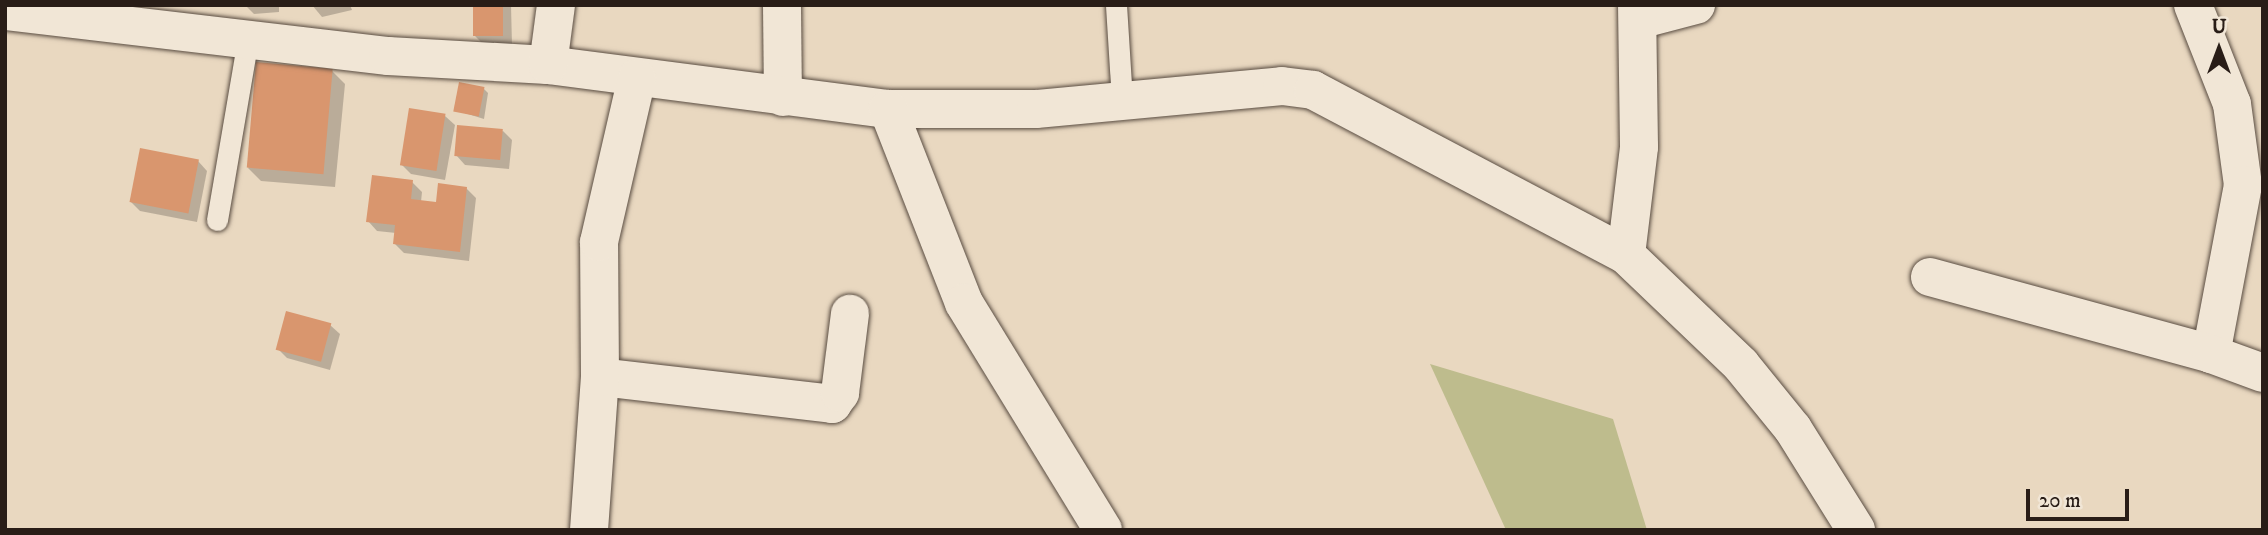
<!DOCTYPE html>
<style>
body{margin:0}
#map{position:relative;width:2268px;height:535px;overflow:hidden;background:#e9d8c0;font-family:"IM FELL DW Pica",serif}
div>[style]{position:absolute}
.green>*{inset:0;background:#bebc8d}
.shadow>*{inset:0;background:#0003}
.building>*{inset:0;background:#d9966e;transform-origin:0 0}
.roads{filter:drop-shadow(0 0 2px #594c41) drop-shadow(0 0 2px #594c41)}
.lane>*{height:21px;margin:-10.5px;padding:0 10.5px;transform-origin:10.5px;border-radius:10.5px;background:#f1e6d6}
.street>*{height:38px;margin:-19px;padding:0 19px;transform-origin:19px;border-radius:19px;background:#f1e6d6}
span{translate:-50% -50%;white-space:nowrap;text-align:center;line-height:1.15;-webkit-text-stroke:6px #f1e6d6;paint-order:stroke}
.frame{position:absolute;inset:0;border:7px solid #291d17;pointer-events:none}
.north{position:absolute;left:2184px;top:14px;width:70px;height:70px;-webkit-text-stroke:5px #f1e6d6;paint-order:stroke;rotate:0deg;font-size:19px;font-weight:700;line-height:28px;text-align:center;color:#291d17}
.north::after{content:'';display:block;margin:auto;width:24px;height:32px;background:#291d17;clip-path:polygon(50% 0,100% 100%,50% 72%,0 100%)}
.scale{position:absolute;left:2026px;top:489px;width:103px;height:32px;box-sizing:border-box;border:4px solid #291d17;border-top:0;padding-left:9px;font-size:21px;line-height:24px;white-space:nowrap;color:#291d17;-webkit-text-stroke:5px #f1e6d6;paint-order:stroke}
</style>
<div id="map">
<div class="green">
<i style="clip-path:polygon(1430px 364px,1613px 419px,1647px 530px,1506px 530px)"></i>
</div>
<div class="shadow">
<i style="clip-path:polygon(245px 5px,279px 5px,279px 12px,254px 14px)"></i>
<i style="clip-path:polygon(312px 5px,350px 5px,352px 10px,322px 17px)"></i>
<i style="clip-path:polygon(474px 5px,511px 5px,512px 45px,484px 45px,475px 36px)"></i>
<i style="clip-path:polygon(332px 71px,345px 84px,335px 187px,261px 181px,248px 168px)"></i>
<i style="clip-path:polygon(484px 89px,488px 93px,484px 119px,455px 110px)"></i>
<i style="clip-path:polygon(445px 116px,455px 125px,445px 180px,411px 174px,401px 164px)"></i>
<i style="clip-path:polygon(503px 131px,512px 140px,509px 169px,465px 165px,456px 155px)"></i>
<i style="clip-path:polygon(198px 161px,207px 171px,197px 222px,140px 211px,131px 202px)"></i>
<i style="clip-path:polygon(412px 182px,422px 192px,421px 202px,437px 204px,466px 188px,476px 198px,469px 261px,404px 253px,395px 244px,396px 233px,377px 231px,368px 221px)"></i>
<i style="clip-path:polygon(330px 325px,340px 334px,330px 370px,287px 358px,277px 348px)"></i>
</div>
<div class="building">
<i style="left:473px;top:5px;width:30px;height:31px"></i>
<i style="left:256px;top:62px;width:77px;height:106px;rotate:5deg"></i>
<i style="left:459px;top:82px;width:26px;height:30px;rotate:11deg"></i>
<i style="left:409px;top:108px;width:37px;height:58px;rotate:9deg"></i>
<i style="left:457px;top:125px;width:46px;height:31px;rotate:5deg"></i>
<i style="left:140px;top:148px;width:60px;height:55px;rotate:11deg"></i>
<i style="clip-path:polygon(372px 175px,413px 180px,411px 199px,436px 202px,438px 183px,467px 187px,460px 252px,393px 244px,395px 225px,366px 222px)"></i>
<i style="left:286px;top:311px;width:47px;height:40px;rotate:15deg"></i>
</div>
<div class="roads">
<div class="lane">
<i style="left:1116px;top:5px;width:95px;rotate:86.4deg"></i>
<i style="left:217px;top:220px;width:185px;rotate:-80.3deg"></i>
</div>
<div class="street">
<i style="left:782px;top:5px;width:92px;rotate:89.4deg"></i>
<i style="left:2193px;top:5px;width:106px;rotate:68.5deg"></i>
<i style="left:2232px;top:104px;width:82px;rotate:82.3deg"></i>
<i style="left:2243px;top:185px;width:172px;rotate:100.7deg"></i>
<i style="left:5px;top:11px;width:386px;rotate:6.7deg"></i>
<i style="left:388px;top:56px;width:160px;rotate:3.2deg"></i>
<i style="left:548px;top:65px;width:343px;rotate:7.4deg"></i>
<i style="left:888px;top:109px;width:148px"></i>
<i style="left:1036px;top:109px;width:247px;rotate:-5.3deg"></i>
<i style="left:1282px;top:86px;width:31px;rotate:7deg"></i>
<i style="left:1313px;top:90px;width:354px;rotate:27.8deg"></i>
<i style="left:1626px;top:255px;width:159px;rotate:43.7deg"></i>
<i style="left:1741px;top:365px;width:82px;rotate:50.9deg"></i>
<i style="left:1793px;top:429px;width:119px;rotate:58deg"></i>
<i style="left:1638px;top:20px;width:60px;rotate:-14.5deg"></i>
<i style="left:548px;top:65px;width:61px;rotate:-82.4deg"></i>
<i style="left:888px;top:109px;width:208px;rotate:68.6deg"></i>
<i style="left:964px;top:303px;width:266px;rotate:58.5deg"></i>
<i style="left:1626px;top:255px;width:109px;rotate:-83.1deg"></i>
<i style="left:1639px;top:147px;width:142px;rotate:-90.8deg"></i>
<i style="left:1930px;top:277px;width:291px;rotate:15.3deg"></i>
<i style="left:2211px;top:354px;width:55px;rotate:20.1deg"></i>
<i style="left:600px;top:377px;width:234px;rotate:6.6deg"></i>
<i style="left:832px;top:404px;width:14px;rotate:-54deg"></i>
<i style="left:840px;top:393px;width:80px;rotate:-82.8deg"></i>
<i style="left:589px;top:530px;width:153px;rotate:-85.9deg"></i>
<i style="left:600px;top:377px;width:135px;rotate:-90.4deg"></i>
<i style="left:599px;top:242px;width:168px;rotate:-77deg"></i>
</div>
</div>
<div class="frame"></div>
<div class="north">U</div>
<div class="scale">20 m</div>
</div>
